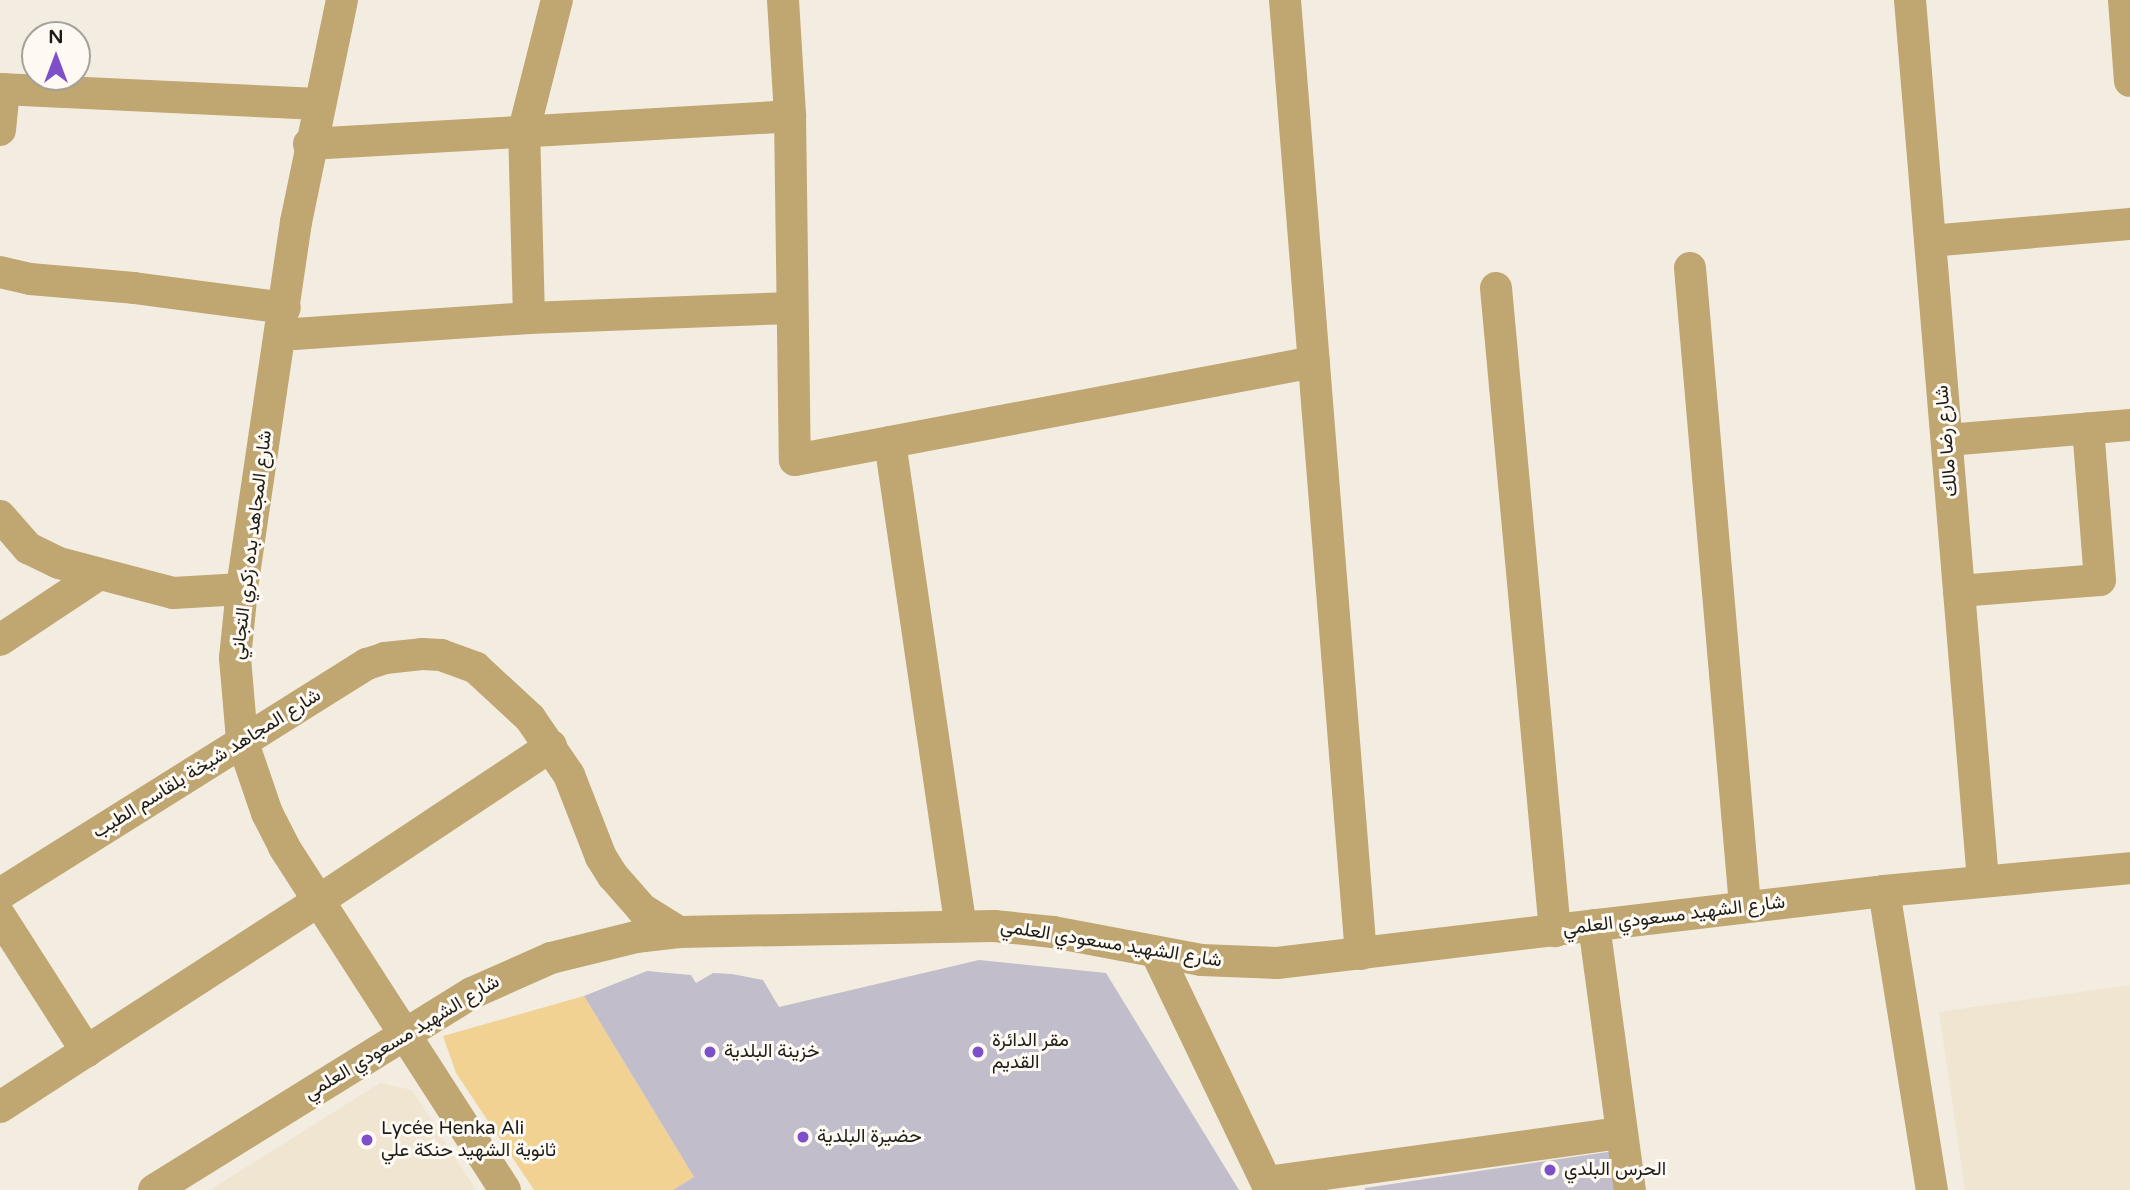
<!DOCTYPE html>
<meta charset="utf-8">
<style>
body{margin:0}
#map{position:relative;width:2130px;height:1190px;overflow:hidden;background:#f3ede1;font-family:"Varela Round",Vazirmatn,sans-serif}
div>[style]{position:absolute}
.built>*{inset:0;background:#efe5d1}
.green>*{inset:0;background:#f1d293}
.building>*{inset:0;background:#c1bdca}
.minor>*{height:32px;margin:-16px;padding:0 16px;transform-origin:16px;border-radius:16px;background:#c0a671}
.dots>*{width:19px;height:19px;translate:-50% -50%;box-sizing:border-box;border:4px solid #fefaf3;border-radius:50%}
span{translate:-50% -50%;white-space:nowrap;text-align:center;line-height:1.15;-webkit-text-stroke:6px #fefaf3;paint-order:stroke}
.street-label{font-size:19px;color:#1e1c17}
.poi-label{font-size:19px;color:#1e1c17}
.left{translate:0 -50%;text-align:left}
.north{position:absolute;left:21px;top:21px;width:70px;height:70px;box-sizing:border-box;background:#fefaf3;border:2px solid #a4a19b;border-radius:50%;rotate:0deg;font-size:19px;font-weight:700;line-height:28px;text-align:center;color:#1e1c17}
.north::after{content:'';display:block;margin:auto;width:24px;height:32px;background:#7d50c9;clip-path:polygon(50% 0,100% 100%,50% 72%,0 100%)}
</style>
<div id="map">
<div class="built">
<i style="clip-path:polygon(2130px 985px,2130px 1190px,1965px 1190px,1939px 1012px)"></i>
<i style="clip-path:polygon(380px 1083px,412px 1090px,476px 1190px,210px 1190px)"></i>
</div>
<div class="green">
<i style="clip-path:polygon(584px 996px,694px 1177px,673px 1190px,534px 1190px,456px 1073px,443px 1036px)"></i>
</div>
<div class="building">
<i style="clip-path:polygon(979px 960px,1106px 973px,1239px 1190px,673px 1190px,694px 1177px,584px 996px,647px 971px,691px 975px,696px 983px,713px 973px,732px 974px,763px 980px,779px 1007px)"></i>
<i style="clip-path:polygon(1614px 1151px,1618px 1190px,1365px 1190px,1365px 1188px)"></i>
</div>
<div class="minor">
<i style="left:342px;top:0;width:227px;rotate:101.7deg"></i>
<i style="left:296px;top:222px;width:371px;rotate:98.4deg"></i>
<i style="left:242px;top:589px;width:69px;rotate:95.8deg"></i>
<i style="left:235px;top:658px;width:82px;rotate:85.1deg"></i>
<i style="left:242px;top:740px;width:77px;rotate:71.1deg"></i>
<i style="left:267px;top:813px;width:38px;rotate:63deg"></i>
<i style="left:284px;top:847px;width:408px;rotate:57.2deg"></i>
<i style="left:783px;top:0;width:116px;rotate:86.5deg"></i>
<i style="left:790px;top:116px;width:344px;rotate:89.2deg"></i>
<i style="left:795px;top:460px;width:528px;rotate:-10.69deg"></i>
<i style="left:1285px;top:0;width:957px;rotate:85.45deg"></i>
<i style="left:1910px;top:0;width:884px;rotate:85.26deg"></i>
<i style="left:2124px;top:0;width:81px;rotate:85.8deg"></i>
<i style="left:0;top:89px;width:318px;rotate:2.7deg"></i>
<i style="left:0;top:130px;width:41px;rotate:-84.4deg"></i>
<i style="left:309px;top:144px;width:482px;rotate:-3.3deg"></i>
<i style="left:1930px;top:241px;width:201px;rotate:-4.9deg"></i>
<i style="left:1690px;top:268px;width:640px;rotate:85.07deg"></i>
<i style="left:0;top:272px;width:31px;rotate:13deg"></i>
<i style="left:30px;top:279px;width:104px;rotate:4.9deg"></i>
<i style="left:134px;top:288px;width:152px;rotate:7.5deg"></i>
<i style="left:1496px;top:288px;width:646px;rotate:84.76deg"></i>
<i style="left:529px;top:318px;width:188px;rotate:-91.5deg"></i>
<i style="left:524px;top:130px;width:134px;rotate:-75.8deg"></i>
<i style="left:280px;top:335px;width:250px;rotate:-3.9deg"></i>
<i style="left:529px;top:318px;width:263px;rotate:-2.2deg"></i>
<i style="left:1947px;top:440px;width:184px;rotate:-4.7deg"></i>
<i style="left:890px;top:442px;width:489px;rotate:81.7deg"></i>
<i style="left:0;top:516px;width:43px;rotate:48.8deg"></i>
<i style="left:28px;top:548px;width:34px;rotate:26deg"></i>
<i style="left:59px;top:563px;width:118px;rotate:14.7deg"></i>
<i style="left:173px;top:593px;width:69px;rotate:-3.3deg"></i>
<i style="left:1959px;top:591px;width:141px;rotate:-4.5deg"></i>
<i style="left:2100px;top:580px;width:152px;rotate:-94.5deg"></i>
<i style="left:0;top:640px;width:118px;rotate:-33.6deg"></i>
<i style="left:1884px;top:891px;width:303px;rotate:80.9deg"></i>
<i style="left:0;top:894px;width:433px;rotate:-32.1deg"></i>
<i style="left:367px;top:664px;width:19px;rotate:-18deg"></i>
<i style="left:385px;top:658px;width:37px;rotate:-6deg"></i>
<i style="left:422px;top:654px;width:19px;rotate:3deg"></i>
<i style="left:441px;top:655px;width:37px;rotate:20deg"></i>
<i style="left:476px;top:668px;width:74px;rotate:42.8deg"></i>
<i style="left:530px;top:718px;width:69px;rotate:55.6deg"></i>
<i style="left:569px;top:775px;width:88px;rotate:68.7deg"></i>
<i style="left:601px;top:857px;width:22px;rotate:58deg"></i>
<i style="left:613px;top:876px;width:44px;rotate:48.7deg"></i>
<i style="left:642px;top:909px;width:44px;rotate:31.9deg"></i>
<i style="left:0;top:916px;width:161px;rotate:57.4deg"></i>
<i style="left:1594px;top:925px;width:267px;rotate:82.3deg"></i>
<i style="left:1156px;top:952px;width:264px;rotate:64.4deg"></i>
<i style="left:0;top:1107px;width:379px;rotate:-32.9deg"></i>
<i style="left:318px;top:901px;width:280px;rotate:-33.6deg"></i>
<i style="left:1267px;top:1182px;width:357px;rotate:-7.9deg"></i>
<i style="left:154px;top:1190px;width:374px;rotate:-31.8deg"></i>
<i style="left:472px;top:993px;width:86px;rotate:-23.9deg"></i>
<i style="left:551px;top:958px;width:88px;rotate:-13.9deg"></i>
<i style="left:636px;top:937px;width:43px;rotate:-6.6deg"></i>
<i style="left:679px;top:932px;width:315px;rotate:-1.1deg"></i>
<i style="left:994px;top:926px;width:59px;rotate:5.8deg"></i>
<i style="left:1053px;top:932px;width:151px;rotate:10.7deg"></i>
<i style="left:1201px;top:960px;width:76px;rotate:2.3deg"></i>
<i style="left:1277px;top:963px;width:611px;rotate:-6.76deg"></i>
<i style="left:1884px;top:891px;width:247px;rotate:-5.3deg"></i>
</div>
<div class="dots">
<i style="left:710px;top:1052px;background:#7d50c9"></i>
<i style="left:978px;top:1052px;background:#7d50c9"></i>
<i style="left:803px;top:1137px;background:#7d50c9"></i>
<i style="left:367px;top:1140px;background:#7d50c9"></i>
<i style="left:1550px;top:1170px;background:#7d50c9"></i>
</div>
<div class="street-label">
<span style="left:1947px;top:441px;rotate:-95deg">شارع رضا مالك</span>
<span style="left:252px;top:545px;rotate:-83deg">شارع المجاهد بده زكري التجاني</span>
<span style="left:207px;top:764px;rotate:-32deg">شارع المجاهد شيخة بلقاسم الطيب</span>
<span style="left:1674px;top:916px;rotate:-7deg">شارع الشهيد مسعودي العلمي</span>
<span style="left:1111px;top:944px;rotate:9deg">شارع الشهيد مسعودي العلمي</span>
<span style="left:402px;top:1038px;rotate:-31deg">شارع الشهيد مسعودي العلمي</span>
</div>
<div class="poi-label">
<span class="left" style="left:992px;top:1052px">مقر الدائرة<br>القديم</span>
<span class="left" style="left:724px;top:1052px">خزينة البلدية</span>
<span class="left" style="left:381px;top:1140px">Lycée Henka Ali<br>ثانوية الشهيد حنكة علي</span>
<span class="left" style="left:817px;top:1137px">حضيرة البلدية</span>
<span class="left" style="left:1564px;top:1170px">الحرس البلدي</span>
</div>
<div class="north">N</div>
</div>
